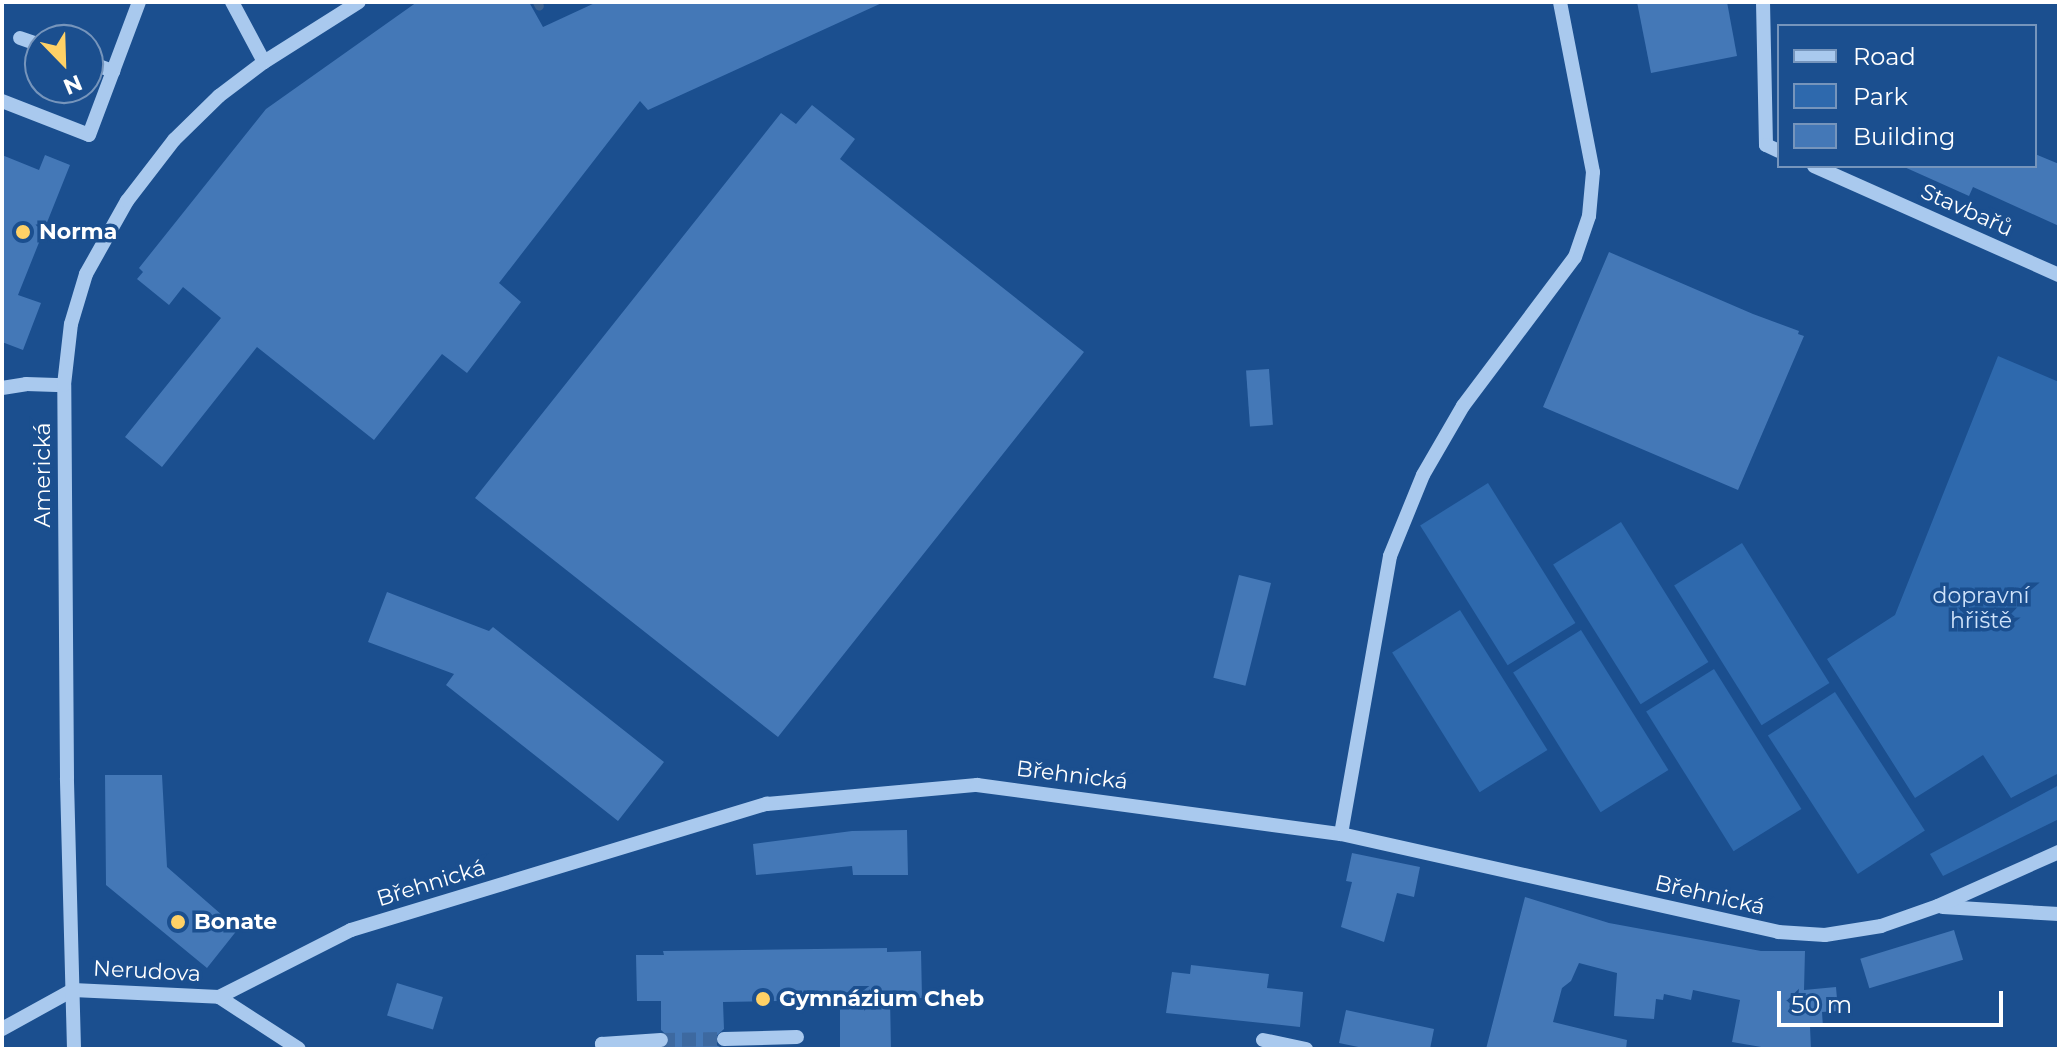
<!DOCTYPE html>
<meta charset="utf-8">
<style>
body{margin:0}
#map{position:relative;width:2061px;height:1051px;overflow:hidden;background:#1b4f8f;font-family:Montserrat,sans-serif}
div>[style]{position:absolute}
.green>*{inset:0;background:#2e69ad;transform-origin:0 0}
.stream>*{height:9px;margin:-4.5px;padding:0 4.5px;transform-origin:4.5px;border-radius:4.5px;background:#3c6290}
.building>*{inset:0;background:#4478b7;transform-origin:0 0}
.minor-tunnel>*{height:14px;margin-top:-7px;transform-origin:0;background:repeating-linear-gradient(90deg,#3d69a0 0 14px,transparent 0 21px)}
.minor>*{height:14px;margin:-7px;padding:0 7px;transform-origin:7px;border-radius:7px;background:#a9c9ee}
.dots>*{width:22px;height:22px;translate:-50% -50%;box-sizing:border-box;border:4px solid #1b4f8f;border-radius:50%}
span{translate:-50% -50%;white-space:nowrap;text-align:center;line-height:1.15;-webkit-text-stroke:7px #1b4f8f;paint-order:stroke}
.street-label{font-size:22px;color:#fff}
.poi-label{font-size:22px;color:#fff;font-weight:700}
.left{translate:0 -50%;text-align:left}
.park-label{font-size:22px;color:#cfe3fa}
.frame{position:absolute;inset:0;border:4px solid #fff;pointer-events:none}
.legend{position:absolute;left:1777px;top:24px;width:260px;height:144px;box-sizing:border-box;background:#1b4f8f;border:2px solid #7695bc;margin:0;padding:10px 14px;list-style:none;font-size:24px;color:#fff}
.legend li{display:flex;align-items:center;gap:16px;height:40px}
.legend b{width:40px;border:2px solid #7695bc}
.north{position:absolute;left:24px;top:24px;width:80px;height:80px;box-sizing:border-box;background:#1b4f8f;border:2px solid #7695bc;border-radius:50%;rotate:157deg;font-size:22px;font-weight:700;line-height:32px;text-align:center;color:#fff}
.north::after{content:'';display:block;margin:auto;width:28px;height:36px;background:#ffd166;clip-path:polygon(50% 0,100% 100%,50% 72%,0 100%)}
.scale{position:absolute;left:1777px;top:991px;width:226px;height:36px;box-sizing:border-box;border:4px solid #fff;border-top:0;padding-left:10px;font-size:24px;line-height:28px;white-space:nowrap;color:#fff;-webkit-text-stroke:6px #1b4f8f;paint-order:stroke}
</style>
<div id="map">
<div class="green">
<i style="clip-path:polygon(1998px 356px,2059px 382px,2059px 773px,2011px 798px,1983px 755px,1915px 798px,1827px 659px,1895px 615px)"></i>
<i style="left:1488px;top:483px;width:165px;height:80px;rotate:58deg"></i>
<i style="left:1621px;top:522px;width:165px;height:80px;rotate:58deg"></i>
<i style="left:1742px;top:543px;width:165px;height:80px;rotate:58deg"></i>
<i style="left:1460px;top:610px;width:165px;height:80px;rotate:58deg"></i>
<i style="left:1581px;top:630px;width:165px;height:80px;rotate:58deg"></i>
<i style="left:1714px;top:669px;width:165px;height:80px;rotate:58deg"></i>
<i style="left:1835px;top:692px;width:165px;height:80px;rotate:57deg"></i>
<i style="clip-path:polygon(2059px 785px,2059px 819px,1943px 876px,1930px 854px)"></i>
</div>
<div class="stream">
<i style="left:537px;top:2px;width:4px;rotate:63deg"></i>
</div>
<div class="building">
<i style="clip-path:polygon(417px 2px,529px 2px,543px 27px,597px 2px,884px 2px,648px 110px,640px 101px,499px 283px,521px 302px,467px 373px,442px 354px,374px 440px,257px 347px,162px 467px,125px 437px,221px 318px,183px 287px,169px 305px,137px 279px,143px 272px,139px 268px,266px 109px)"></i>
<i style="clip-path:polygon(1637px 2px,1727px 2px,1737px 56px,1651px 73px)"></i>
<i style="clip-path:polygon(812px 105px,855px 139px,840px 159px,1084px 352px,778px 737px,475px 498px,781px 113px,796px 124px)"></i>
<i style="clip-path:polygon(2035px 154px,2059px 164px,2059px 226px,1973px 187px,1969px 196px,1902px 166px,2035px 166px)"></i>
<i style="clip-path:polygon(2px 155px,39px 170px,45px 155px,70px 165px,18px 295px,41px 303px,23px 350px,2px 342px)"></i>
<i style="clip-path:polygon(1609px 252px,1753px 314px,1799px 331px,1798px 334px,1804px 336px,1738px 490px,1543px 407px)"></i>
<i style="left:1269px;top:369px;width:56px;height:23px;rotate:86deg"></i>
<i style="left:1239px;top:575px;width:33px;height:106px;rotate:14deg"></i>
<i style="clip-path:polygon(387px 592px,489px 631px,493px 627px,664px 762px,618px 821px,446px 685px,454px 674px,368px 642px)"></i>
<i style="clip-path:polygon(105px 775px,162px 775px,167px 867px,238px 929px,207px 968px,106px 885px)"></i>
<i style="clip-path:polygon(907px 830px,908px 875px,853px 875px,852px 866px,756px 875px,753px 844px,852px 831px)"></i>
<i style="clip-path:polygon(1352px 853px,1420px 867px,1414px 897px,1397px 893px,1384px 942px,1341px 927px,1352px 882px,1346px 881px)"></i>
<i style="clip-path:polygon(1525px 897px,1609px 923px,1761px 951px,1805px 951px,1804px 990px,1836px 987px,1838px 1011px,1822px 1012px,1823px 1027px,1810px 1027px,1811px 1049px,1773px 1049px,1732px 1042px,1740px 1000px,1693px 990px,1691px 1000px,1664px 994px,1663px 1000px,1656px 999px,1654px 1019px,1614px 1016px,1617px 973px,1579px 963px,1571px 981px,1562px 988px,1553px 1022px,1627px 1040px,1626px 1049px,1486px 1049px)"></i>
<i style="left:1954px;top:930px;width:31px;height:98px;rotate:73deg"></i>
<i style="clip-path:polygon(887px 948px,887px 952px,921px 951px,922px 998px,890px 998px,891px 1049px,840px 1049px,840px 1000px,723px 1002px,724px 1029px,714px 1038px,716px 1045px,724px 1049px,665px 1049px,671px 1039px,661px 1030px,661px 1001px,637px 1001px,636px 955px,664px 955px,663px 951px)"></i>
<i style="clip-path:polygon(1191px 965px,1269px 974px,1267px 988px,1303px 992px,1300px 1027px,1166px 1013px,1172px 972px,1190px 974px)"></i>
<i style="left:397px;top:983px;width:48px;height:34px;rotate:17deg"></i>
<i style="clip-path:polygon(1346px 1010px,1434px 1029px,1430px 1049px,1368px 1049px,1339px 1043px)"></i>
</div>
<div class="minor-tunnel">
<i style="left:661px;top:1040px;width:63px;rotate:-0.9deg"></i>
</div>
<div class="minor">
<i style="left:232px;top:2px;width:68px;rotate:61.9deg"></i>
<i style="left:1763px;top:2px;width:143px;rotate:88.8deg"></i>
<i style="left:1766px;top:145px;width:14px;rotate:25deg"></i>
<i style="left:20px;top:38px;width:21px;rotate:19deg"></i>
<i style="left:88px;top:62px;width:27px;rotate:20deg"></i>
<i style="left:2px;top:101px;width:93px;rotate:21.3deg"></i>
<i style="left:89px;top:135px;width:142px;rotate:-69.4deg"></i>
<i style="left:1814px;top:166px;width:268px;rotate:24deg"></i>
<i style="left:2px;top:388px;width:24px;rotate:-9deg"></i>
<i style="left:26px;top:384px;width:38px;rotate:2deg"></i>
<i style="left:1341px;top:834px;width:282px;rotate:-80deg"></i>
<i style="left:1390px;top:556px;width:87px;rotate:-67.8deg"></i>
<i style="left:1423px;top:475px;width:80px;rotate:-59.9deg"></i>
<i style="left:1463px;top:406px;width:186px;rotate:-53.1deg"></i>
<i style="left:1575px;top:257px;width:43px;rotate:-71.1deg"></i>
<i style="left:1589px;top:216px;width:44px;rotate:-84.8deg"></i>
<i style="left:1593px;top:172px;width:173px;rotate:-101deg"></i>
<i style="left:1943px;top:907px;width:116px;rotate:3.5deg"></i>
<i style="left:73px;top:990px;width:146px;rotate:2.7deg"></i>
<i style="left:219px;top:997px;width:95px;rotate:33deg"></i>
<i style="left:219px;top:997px;width:148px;rotate:-26.9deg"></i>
<i style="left:351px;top:930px;width:435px;rotate:-16.9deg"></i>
<i style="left:767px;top:804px;width:211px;rotate:-5.2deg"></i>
<i style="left:977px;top:785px;width:367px;rotate:7.7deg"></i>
<i style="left:1341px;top:834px;width:448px;rotate:12.6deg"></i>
<i style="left:1778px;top:932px;width:47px;rotate:3.7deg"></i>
<i style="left:1825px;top:935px;width:57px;rotate:-9.1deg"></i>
<i style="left:1881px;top:926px;width:60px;rotate:-19.3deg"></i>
<i style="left:1938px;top:906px;width:133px;rotate:-24.1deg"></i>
<i style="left:2px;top:1029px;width:81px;rotate:-28.8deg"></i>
<i style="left:724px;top:1039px;width:73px;rotate:-1.6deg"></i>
<i style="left:1263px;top:1040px;width:44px;rotate:11.8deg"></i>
<i style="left:74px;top:1049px;width:271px;rotate:-91.5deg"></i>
<i style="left:67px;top:778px;width:393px;rotate:-90.4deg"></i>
<i style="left:64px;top:385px;width:61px;rotate:-83.5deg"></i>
<i style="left:71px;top:324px;width:52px;rotate:-73.3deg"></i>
<i style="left:86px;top:274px;width:84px;rotate:-60.7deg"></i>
<i style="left:127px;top:201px;width:77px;rotate:-52.4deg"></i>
<i style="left:174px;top:140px;width:63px;rotate:-44.4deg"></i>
<i style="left:219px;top:96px;width:56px;rotate:-37.1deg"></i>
<i style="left:264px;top:62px;width:112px;rotate:-32.3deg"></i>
<i style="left:605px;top:1049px;width:6px;rotate:-121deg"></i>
<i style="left:602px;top:1044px;width:59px;rotate:-3.9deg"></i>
</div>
<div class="dots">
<i style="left:23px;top:232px;background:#ffd166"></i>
<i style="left:178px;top:922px;background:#ffd166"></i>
<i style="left:763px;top:999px;background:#ffd166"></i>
</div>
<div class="street-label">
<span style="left:1967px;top:210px;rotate:24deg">Stavbařů</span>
<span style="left:43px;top:475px;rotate:-90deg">Americká</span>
<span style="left:1072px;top:775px;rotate:7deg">Břehnická</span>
<span style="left:431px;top:883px;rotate:-17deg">Břehnická</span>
<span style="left:1710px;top:895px;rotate:13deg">Břehnická</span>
<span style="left:147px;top:971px;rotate:3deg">Nerudova</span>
</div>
<div class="poi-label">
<span class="left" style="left:39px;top:232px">Norma</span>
<span class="left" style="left:194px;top:922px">Bonate</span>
<span class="left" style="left:779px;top:999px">Gymnázium Cheb</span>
</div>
<div class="park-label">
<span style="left:1981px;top:608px">dopravní<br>hřiště</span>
</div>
<div class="frame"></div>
<ul class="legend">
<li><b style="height:10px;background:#a9c9ee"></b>Road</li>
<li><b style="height:22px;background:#2e69ad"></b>Park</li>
<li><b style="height:22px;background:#4478b7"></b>Building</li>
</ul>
<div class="north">N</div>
<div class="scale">50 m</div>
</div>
